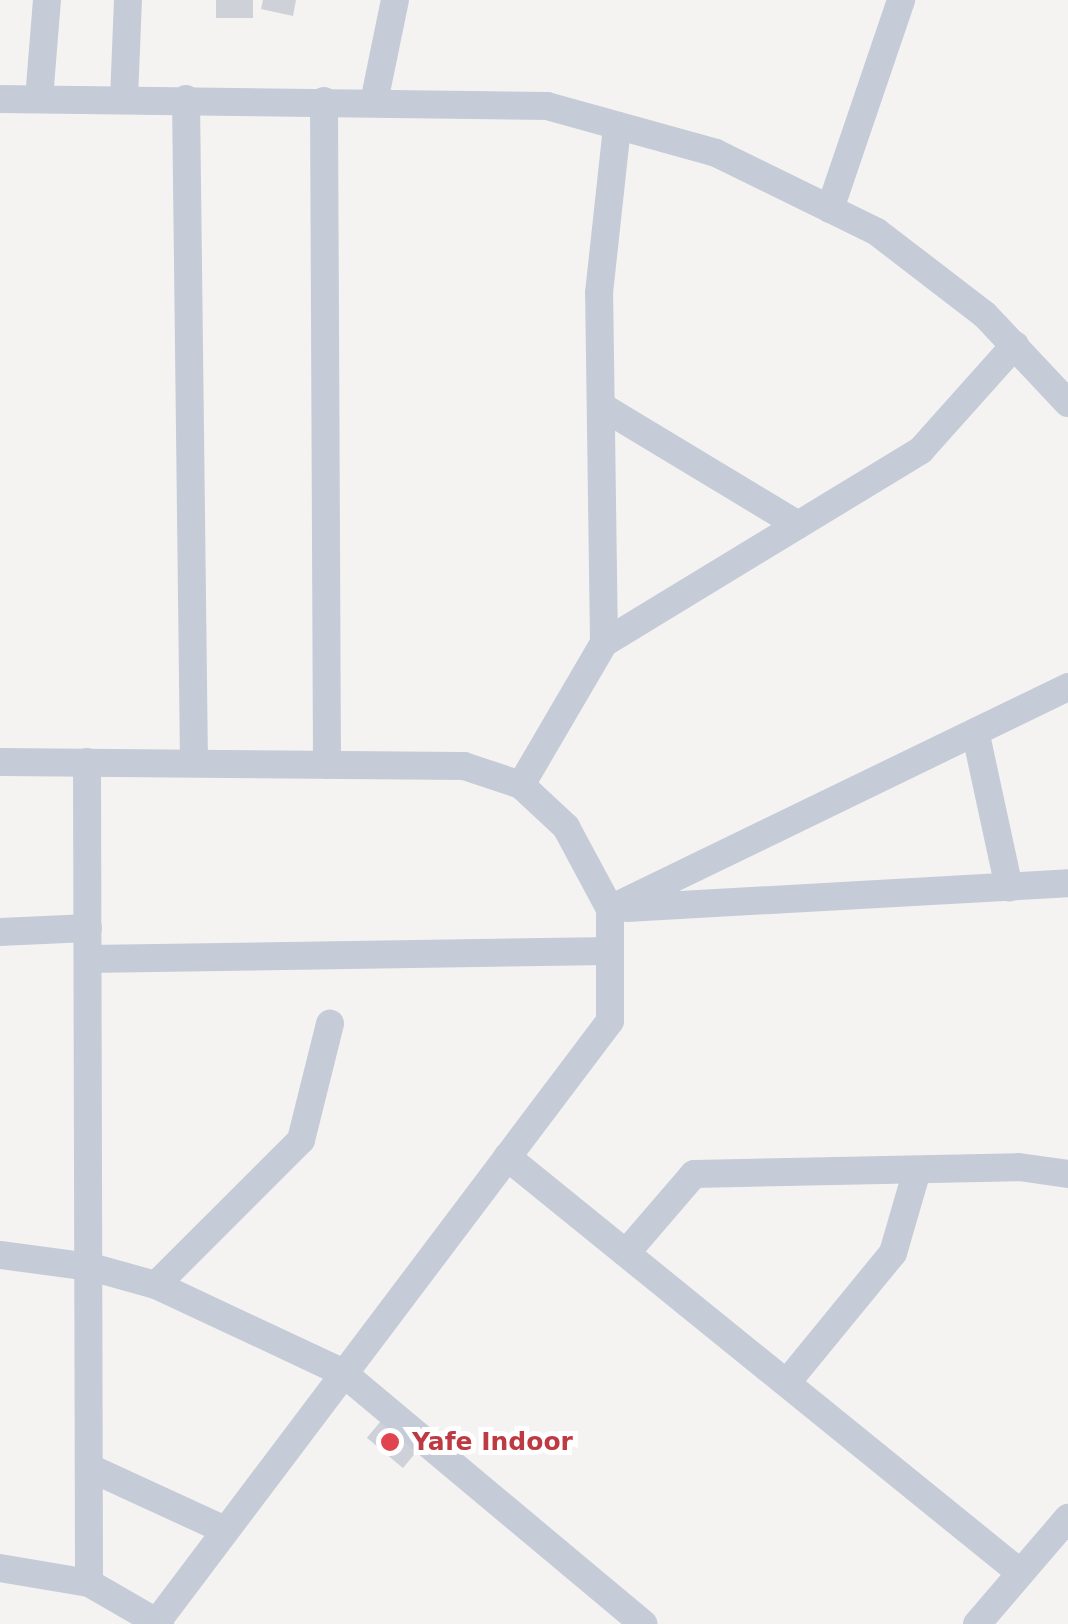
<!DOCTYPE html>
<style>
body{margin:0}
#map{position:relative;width:1068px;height:1624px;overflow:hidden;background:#f5f3f2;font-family:"DejaVu Sans",sans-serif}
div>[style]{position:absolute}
.building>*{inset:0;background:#ced1d8;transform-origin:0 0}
.street>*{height:28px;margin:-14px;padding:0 14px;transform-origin:14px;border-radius:14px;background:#c5ccd8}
.dots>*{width:28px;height:28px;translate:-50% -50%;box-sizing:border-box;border:5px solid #fff;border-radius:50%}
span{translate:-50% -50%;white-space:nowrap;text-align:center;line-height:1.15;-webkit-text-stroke:10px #fff;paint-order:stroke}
.health-label{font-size:25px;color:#be3a42;font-weight:700}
.left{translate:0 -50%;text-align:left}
</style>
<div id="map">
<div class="building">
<i style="left:216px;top:0;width:37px;height:18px"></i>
<i style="clip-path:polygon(263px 0,296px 0,293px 16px,261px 9px)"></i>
<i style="left:381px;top:1421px;width:47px;height:22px;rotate:40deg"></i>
</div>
<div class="street">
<i style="left:0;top:99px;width:547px;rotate:0.73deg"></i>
<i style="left:547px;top:106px;width:175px;rotate:15.5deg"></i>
<i style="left:716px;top:153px;width:179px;rotate:26.1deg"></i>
<i style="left:877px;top:232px;width:136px;rotate:37.5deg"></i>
<i style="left:985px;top:315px;width:121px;rotate:46.7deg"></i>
<i style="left:39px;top:99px;width:99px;rotate:-85.4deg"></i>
<i style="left:124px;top:99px;width:99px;rotate:-87.7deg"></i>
<i style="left:186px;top:99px;width:664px;rotate:89.31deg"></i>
<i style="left:324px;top:101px;width:664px;rotate:89.74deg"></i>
<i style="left:374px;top:102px;width:104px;rotate:-78.4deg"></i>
<i style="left:830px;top:209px;width:221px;rotate:-71.2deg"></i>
<i style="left:601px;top:406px;width:230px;rotate:31.1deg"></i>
<i style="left:604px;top:643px;width:371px;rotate:-31.3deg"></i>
<i style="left:921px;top:450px;width:141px;rotate:-48.2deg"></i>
<i style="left:976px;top:735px;width:156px;rotate:77.8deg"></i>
<i style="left:0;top:762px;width:464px;rotate:0.5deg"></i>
<i style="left:464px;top:766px;width:60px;rotate:18.4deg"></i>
<i style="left:521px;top:785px;width:62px;rotate:43deg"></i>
<i style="left:566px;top:827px;width:93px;rotate:61.8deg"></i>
<i style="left:610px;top:909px;width:112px;rotate:90deg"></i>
<i style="left:610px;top:1021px;width:753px;rotate:127.01deg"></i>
<i style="left:87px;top:762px;width:821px;rotate:89.86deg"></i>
<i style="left:521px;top:785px;width:164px;rotate:-59.7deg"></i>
<i style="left:604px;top:643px;width:350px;rotate:-90.8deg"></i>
<i style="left:599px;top:293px;width:168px;rotate:-83.8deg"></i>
<i style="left:627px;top:908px;width:442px;rotate:-3.2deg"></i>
<i style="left:610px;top:909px;width:509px;rotate:-25.86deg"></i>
<i style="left:0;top:932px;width:88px;rotate:-2.6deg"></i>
<i style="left:88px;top:959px;width:522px;rotate:-0.88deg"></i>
<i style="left:507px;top:1157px;width:658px;rotate:39.01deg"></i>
<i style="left:626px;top:1253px;width:104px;rotate:-49.3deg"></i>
<i style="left:694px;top:1174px;width:325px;rotate:-1.2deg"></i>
<i style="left:1019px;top:1167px;width:49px;rotate:8.1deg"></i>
<i style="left:0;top:1255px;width:92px;rotate:7.5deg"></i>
<i style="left:91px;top:1267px;width:67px;rotate:15.5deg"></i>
<i style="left:156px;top:1285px;width:205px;rotate:25.1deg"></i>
<i style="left:342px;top:1372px;width:393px;rotate:39.9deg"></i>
<i style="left:156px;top:1285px;width:205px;rotate:-45deg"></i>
<i style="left:301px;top:1140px;width:120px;rotate:-76deg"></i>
<i style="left:789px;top:1380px;width:164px;rotate:-50.7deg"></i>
<i style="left:893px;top:1253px;width:82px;rotate:-73.8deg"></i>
<i style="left:90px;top:1468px;width:149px;rotate:24.7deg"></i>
<i style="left:0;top:1568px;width:90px;rotate:9.6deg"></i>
<i style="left:89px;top:1583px;width:82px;rotate:30deg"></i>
<i style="left:977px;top:1624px;width:140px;rotate:-49.4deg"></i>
</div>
<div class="dots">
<i style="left:390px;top:1442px;background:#e0444e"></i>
</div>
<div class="health-label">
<span class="left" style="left:412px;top:1442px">Yafe Indoor</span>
</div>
</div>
